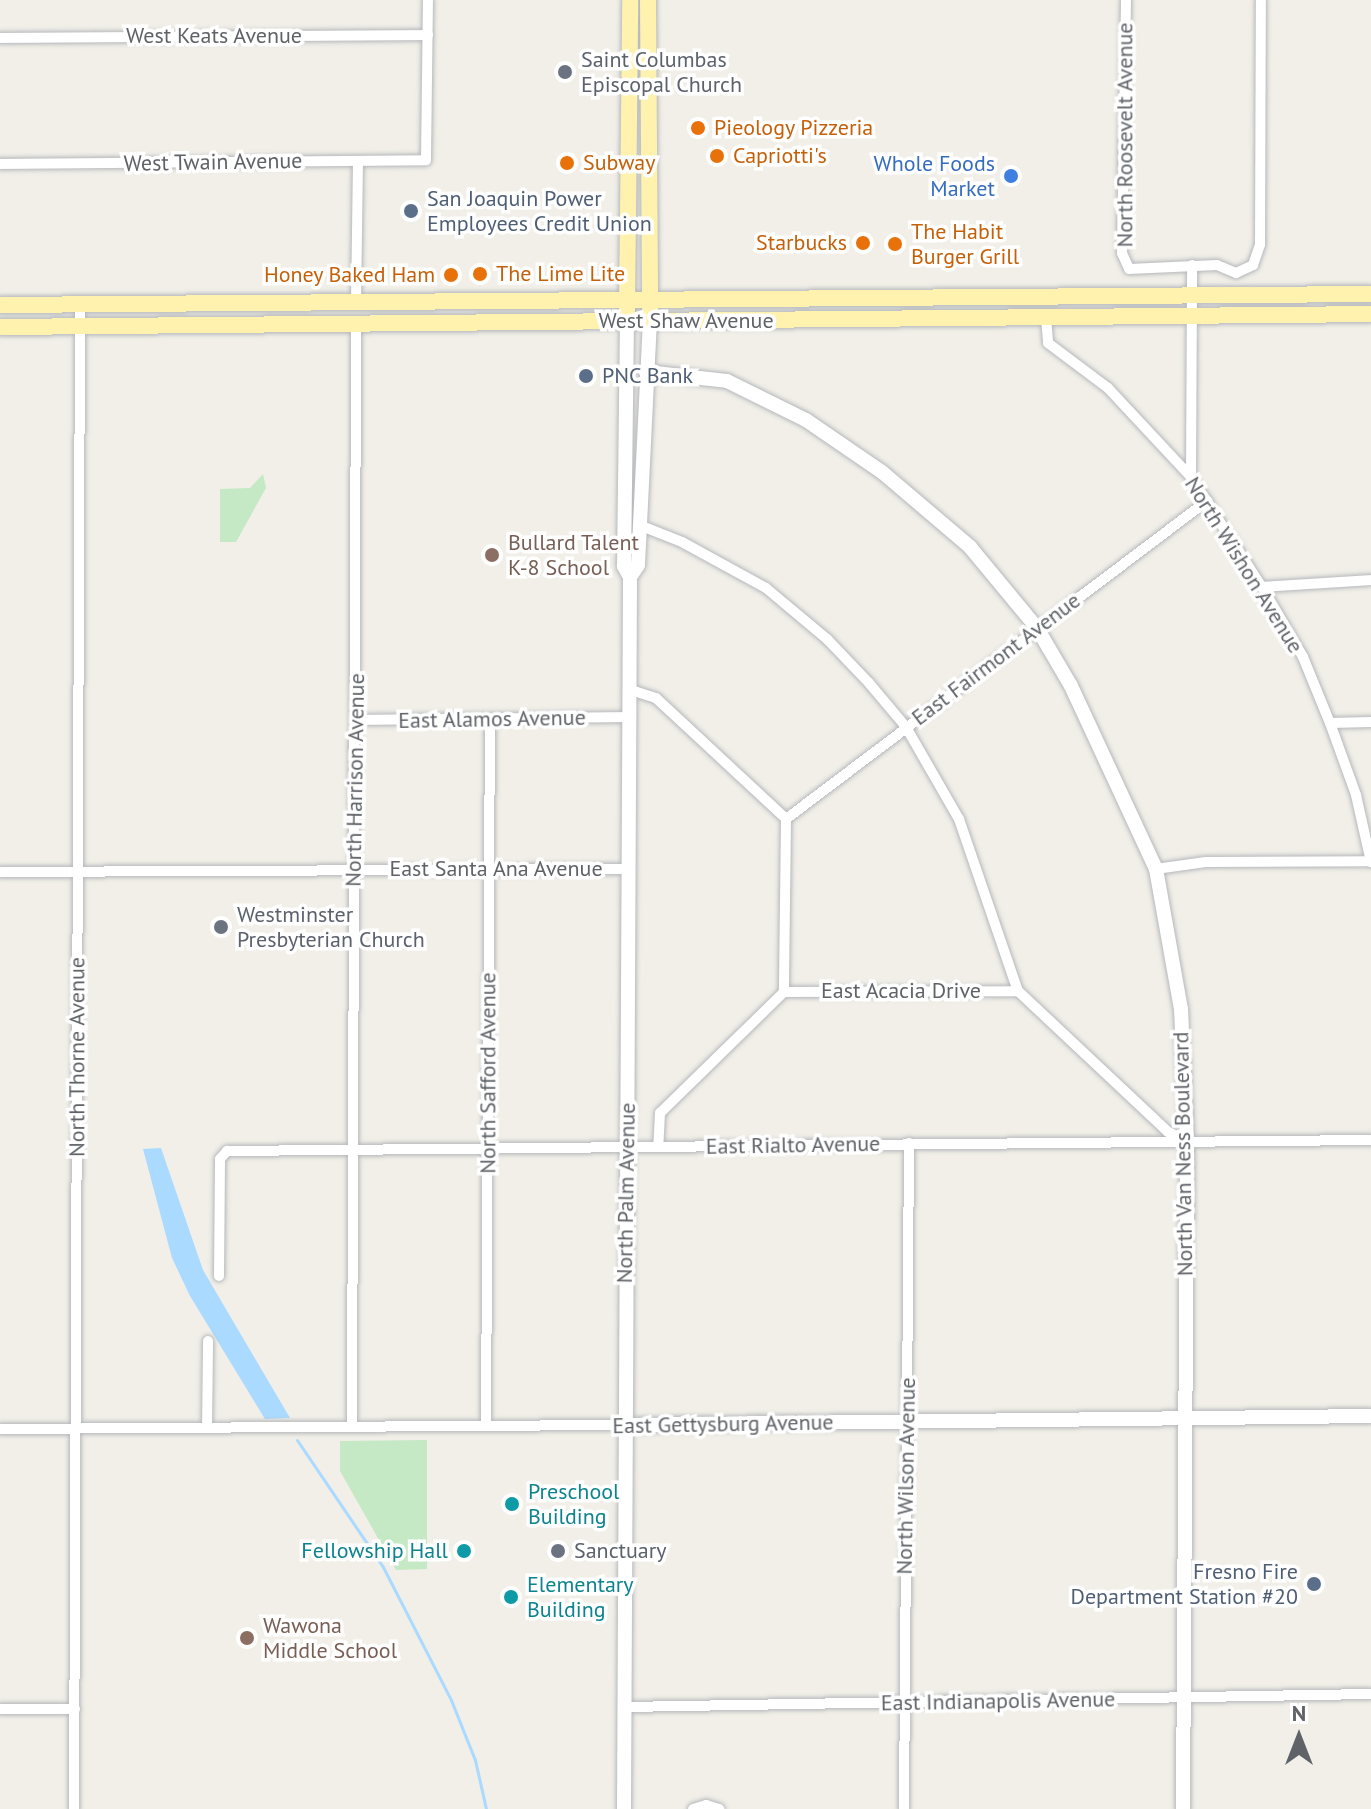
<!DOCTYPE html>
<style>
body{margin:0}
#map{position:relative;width:1371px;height:1809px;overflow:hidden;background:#f1efe8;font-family:"PT Sans",sans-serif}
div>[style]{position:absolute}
.green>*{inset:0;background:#c5e8c5}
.water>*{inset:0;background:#aadaff}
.stream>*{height:3px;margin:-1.5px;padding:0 1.5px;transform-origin:1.5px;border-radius:1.5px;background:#aadaff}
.roads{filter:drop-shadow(0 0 2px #b5b8bc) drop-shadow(0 0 2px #b5b8bc)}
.street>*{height:10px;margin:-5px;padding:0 5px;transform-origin:5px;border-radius:5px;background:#fff}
.secondary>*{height:14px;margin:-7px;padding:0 7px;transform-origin:7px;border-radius:7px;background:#fff}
.primary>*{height:16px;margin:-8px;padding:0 8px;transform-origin:8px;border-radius:8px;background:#fff2af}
.dots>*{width:22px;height:22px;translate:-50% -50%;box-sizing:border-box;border:4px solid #fff;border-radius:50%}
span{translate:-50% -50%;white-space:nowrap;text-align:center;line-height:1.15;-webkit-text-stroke:7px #fff;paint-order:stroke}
.street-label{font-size:22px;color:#5f6368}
.worship-label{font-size:22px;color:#5b616d}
.left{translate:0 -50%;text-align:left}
.food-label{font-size:22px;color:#c56008}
.right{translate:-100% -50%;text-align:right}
.shop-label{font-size:22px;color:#366cbe}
.service-label{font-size:22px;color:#4e5e75}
.education-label{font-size:22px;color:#785e54}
.culture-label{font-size:22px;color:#0d838f}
.north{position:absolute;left:1259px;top:1697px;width:80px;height:80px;-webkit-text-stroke:6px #fff;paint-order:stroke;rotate:0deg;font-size:22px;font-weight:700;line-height:32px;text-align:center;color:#5f6368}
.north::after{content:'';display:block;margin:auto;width:28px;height:36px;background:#5f6368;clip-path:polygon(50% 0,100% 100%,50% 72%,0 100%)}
</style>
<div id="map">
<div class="green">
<i style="clip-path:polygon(263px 474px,266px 488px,236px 542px,220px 542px,220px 489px,250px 488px)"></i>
<i style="clip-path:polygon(427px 1440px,427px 1569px,396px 1570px,340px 1471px,340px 1441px)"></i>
</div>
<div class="water">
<i style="clip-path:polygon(161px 1148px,203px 1270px,290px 1418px,265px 1419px,190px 1296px,172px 1258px,143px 1149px)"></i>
</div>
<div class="stream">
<i style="left:297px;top:1440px;width:153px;rotate:55.9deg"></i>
<i style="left:383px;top:1567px;width:149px;rotate:62.9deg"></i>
<i style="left:451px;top:1700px;width:65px;rotate:68.2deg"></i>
<i style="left:475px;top:1760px;width:50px;rotate:77.3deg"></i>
</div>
<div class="roads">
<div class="street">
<i style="left:1126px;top:0;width:253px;rotate:90.9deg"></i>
<i style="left:1122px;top:253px;width:17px;rotate:66deg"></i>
<i style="left:1129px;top:269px;width:88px;rotate:-2.6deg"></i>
<i style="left:1217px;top:265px;width:21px;rotate:23deg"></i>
<i style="left:1236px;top:273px;width:19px;rotate:-25deg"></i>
<i style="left:1253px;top:265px;width:21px;rotate:-71deg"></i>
<i style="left:1260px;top:245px;width:245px;rotate:-89.8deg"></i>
<i style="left:0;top:38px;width:428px;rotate:-0.4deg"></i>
<i style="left:0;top:164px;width:426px;rotate:-0.5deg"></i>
<i style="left:426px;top:160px;width:160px;rotate:-89.3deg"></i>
<i style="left:356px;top:303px;width:142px;rotate:-89.2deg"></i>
<i style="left:1046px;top:318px;width:25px;rotate:85deg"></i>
<i style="left:1048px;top:343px;width:75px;rotate:36.9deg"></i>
<i style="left:1108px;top:388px;width:122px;rotate:47deg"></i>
<i style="left:1191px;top:477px;width:131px;rotate:57.2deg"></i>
<i style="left:1262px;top:587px;width:81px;rotate:59.6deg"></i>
<i style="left:1303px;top:657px;width:71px;rotate:67.8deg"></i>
<i style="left:1330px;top:723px;width:77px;rotate:70.1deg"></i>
<i style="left:1356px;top:795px;width:69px;rotate:77.4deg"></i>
<i style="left:1191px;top:477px;width:212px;rotate:-89.7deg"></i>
<i style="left:639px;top:525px;width:46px;rotate:21.6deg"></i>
<i style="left:682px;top:542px;width:96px;rotate:28.7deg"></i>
<i style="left:766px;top:588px;width:80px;rotate:39.9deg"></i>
<i style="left:827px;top:639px;width:61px;rotate:46.3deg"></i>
<i style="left:869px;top:683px;width:57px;rotate:49.9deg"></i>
<i style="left:906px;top:727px;width:106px;rotate:60.1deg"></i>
<i style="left:959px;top:819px;width:182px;rotate:71.1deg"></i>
<i style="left:1018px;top:991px;width:206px;rotate:43.2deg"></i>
<i style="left:1168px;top:1132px;width:15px;rotate:23deg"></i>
<i style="left:1262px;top:587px;width:109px;rotate:-3.7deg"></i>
<i style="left:628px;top:689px;width:29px;rotate:18deg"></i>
<i style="left:656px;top:698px;width:178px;rotate:42.9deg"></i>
<i style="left:786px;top:819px;width:173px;rotate:90.7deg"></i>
<i style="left:784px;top:992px;width:173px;rotate:135.7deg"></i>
<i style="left:660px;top:1113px;width:34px;rotate:93deg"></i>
<i style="left:356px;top:720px;width:272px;rotate:-0.6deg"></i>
<i style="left:1330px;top:723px;width:41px;rotate:-1.4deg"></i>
<i style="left:786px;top:819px;width:528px;rotate:-37.07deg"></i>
<i style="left:1156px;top:869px;width:50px;rotate:-8deg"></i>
<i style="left:1206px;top:862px;width:165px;rotate:-0.3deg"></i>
<i style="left:0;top:872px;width:627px;rotate:-0.27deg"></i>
<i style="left:784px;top:992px;width:234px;rotate:-0.2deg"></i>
<i style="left:219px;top:1276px;width:117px;rotate:-89.5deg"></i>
<i style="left:220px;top:1159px;width:11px;rotate:-49deg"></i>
<i style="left:227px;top:1151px;width:1144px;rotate:-0.55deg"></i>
<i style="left:486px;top:1426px;width:707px;rotate:-89.68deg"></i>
<i style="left:352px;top:1427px;width:1103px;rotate:-89.79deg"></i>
<i style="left:207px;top:1428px;width:87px;rotate:-89.3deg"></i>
<i style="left:0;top:1429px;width:623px;rotate:-0.37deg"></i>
<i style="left:625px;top:1707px;width:746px;rotate:-1deg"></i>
<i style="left:0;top:1709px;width:75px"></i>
<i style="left:74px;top:1809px;width:1504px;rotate:-89.77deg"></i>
<i style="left:693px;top:1809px;width:14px;rotate:-17deg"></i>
<i style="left:706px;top:1805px;width:14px;rotate:17deg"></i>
<i style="left:904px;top:1809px;width:666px;rotate:-89.57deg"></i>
</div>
<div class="secondary">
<i style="left:646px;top:372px;width:81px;rotate:6.3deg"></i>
<i style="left:727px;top:381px;width:88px;rotate:26.3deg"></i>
<i style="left:806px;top:420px;width:92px;rotate:34.4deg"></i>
<i style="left:882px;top:472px;width:116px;rotate:40.4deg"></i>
<i style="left:970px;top:547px;width:105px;rotate:50.4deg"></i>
<i style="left:1037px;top:628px;width:67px;rotate:59.6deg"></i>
<i style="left:1071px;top:686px;width:202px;rotate:65.1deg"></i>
<i style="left:1156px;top:869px;width:142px;rotate:79.9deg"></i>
<i style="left:1181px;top:1009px;width:132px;rotate:87.4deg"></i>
<i style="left:1187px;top:1141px;width:668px;rotate:90.34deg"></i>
<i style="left:630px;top:577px;width:14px;rotate:-56deg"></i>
<i style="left:638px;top:565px;width:243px;rotate:-87.2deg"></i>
<i style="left:623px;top:1425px;width:748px;rotate:-0.69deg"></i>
<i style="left:624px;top:1809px;width:1232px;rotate:-89.72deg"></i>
<i style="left:630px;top:577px;width:13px;rotate:-119deg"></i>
<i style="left:624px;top:566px;width:244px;rotate:-89.3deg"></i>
</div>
<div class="primary">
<i style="left:648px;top:0;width:310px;rotate:89.6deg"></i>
<i style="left:0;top:305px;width:1371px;rotate:-0.46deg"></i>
<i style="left:627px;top:310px;width:310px;rotate:-89.4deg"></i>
<i style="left:0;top:327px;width:1371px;rotate:-0.54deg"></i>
</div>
</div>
<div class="dots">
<i style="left:565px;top:72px;background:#6b7280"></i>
<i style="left:698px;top:128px;background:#e8710a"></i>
<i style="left:717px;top:156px;background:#e8710a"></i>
<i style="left:567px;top:163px;background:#e8710a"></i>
<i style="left:1011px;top:176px;background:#3f7fe0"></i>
<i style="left:411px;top:211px;background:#5c6f8a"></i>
<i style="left:863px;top:243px;background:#e8710a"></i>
<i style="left:895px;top:244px;background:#e8710a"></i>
<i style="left:480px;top:274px;background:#e8710a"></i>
<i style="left:451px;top:275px;background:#e8710a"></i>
<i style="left:586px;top:376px;background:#5c6f8a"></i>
<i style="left:492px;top:555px;background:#8d6e63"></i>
<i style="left:221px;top:927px;background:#6b7280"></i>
<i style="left:512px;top:1504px;background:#0f9aa8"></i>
<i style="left:464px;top:1551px;background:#0f9aa8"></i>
<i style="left:558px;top:1551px;background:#6b7280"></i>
<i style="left:1314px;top:1584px;background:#5c6f8a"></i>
<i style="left:511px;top:1597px;background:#0f9aa8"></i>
<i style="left:247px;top:1638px;background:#8d6e63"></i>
</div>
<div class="street-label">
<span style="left:214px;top:36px">West Keats Avenue</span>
<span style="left:1125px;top:135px;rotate:-90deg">North Roosevelt Avenue</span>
<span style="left:213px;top:162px;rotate:-1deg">West Twain Avenue</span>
<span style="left:686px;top:321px">West Shaw Avenue</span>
<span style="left:1244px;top:565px;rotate:58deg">North Wishon Avenue</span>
<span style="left:996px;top:659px;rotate:-37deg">East Fairmont Avenue</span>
<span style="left:492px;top:719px;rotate:-1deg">East Alamos Avenue</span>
<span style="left:355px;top:780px;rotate:-89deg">North Harrison Avenue</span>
<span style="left:496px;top:869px">East Santa Ana Avenue</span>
<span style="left:901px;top:991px">East Acacia Drive</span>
<span style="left:77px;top:1057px;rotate:-90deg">North Thorne Avenue</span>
<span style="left:488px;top:1073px;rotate:-90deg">North Safford Avenue</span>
<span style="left:793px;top:1145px;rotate:-1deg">East Rialto Avenue</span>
<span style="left:1183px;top:1154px;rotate:-91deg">North Van Ness Boulevard</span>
<span style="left:626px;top:1193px;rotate:-89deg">North Palm Avenue</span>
<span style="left:723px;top:1424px;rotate:-1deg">East Gettysburg Avenue</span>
<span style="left:906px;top:1476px;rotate:-89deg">North Wilson Avenue</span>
<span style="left:998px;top:1701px;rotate:-1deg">East Indianapolis Avenue</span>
</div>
<div class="worship-label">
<span class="left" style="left:581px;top:72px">Saint Columbas<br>Episcopal Church</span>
<span class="left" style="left:237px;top:927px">Westminster<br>Presbyterian Church</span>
<span class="left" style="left:574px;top:1551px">Sanctuary</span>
</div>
<div class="food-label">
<span class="left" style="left:714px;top:128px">Pieology Pizzeria</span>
<span class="left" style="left:733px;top:156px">Capriotti's</span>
<span class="left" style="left:583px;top:163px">Subway</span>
<span class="left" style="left:911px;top:244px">The Habit<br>Burger Grill</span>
<span class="right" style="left:847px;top:243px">Starbucks</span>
<span class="left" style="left:496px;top:274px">The Lime Lite</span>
<span class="right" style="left:435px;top:275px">Honey Baked Ham</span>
</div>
<div class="shop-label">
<span class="right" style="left:995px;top:176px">Whole Foods<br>Market</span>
</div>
<div class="service-label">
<span class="left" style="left:427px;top:211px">San Joaquin Power<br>Employees Credit Union</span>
<span class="left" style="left:602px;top:376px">PNC Bank</span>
<span class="right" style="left:1298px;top:1584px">Fresno Fire<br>Department Station #20</span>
</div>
<div class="education-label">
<span class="left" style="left:508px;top:555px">Bullard Talent<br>K-8 School</span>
<span class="left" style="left:263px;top:1638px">Wawona<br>Middle School</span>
</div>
<div class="culture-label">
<span class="left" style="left:528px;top:1504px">Preschool<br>Building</span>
<span class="right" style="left:448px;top:1551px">Fellowship Hall</span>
<span class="left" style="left:527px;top:1597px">Elementary<br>Building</span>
</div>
<div class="north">N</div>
</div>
